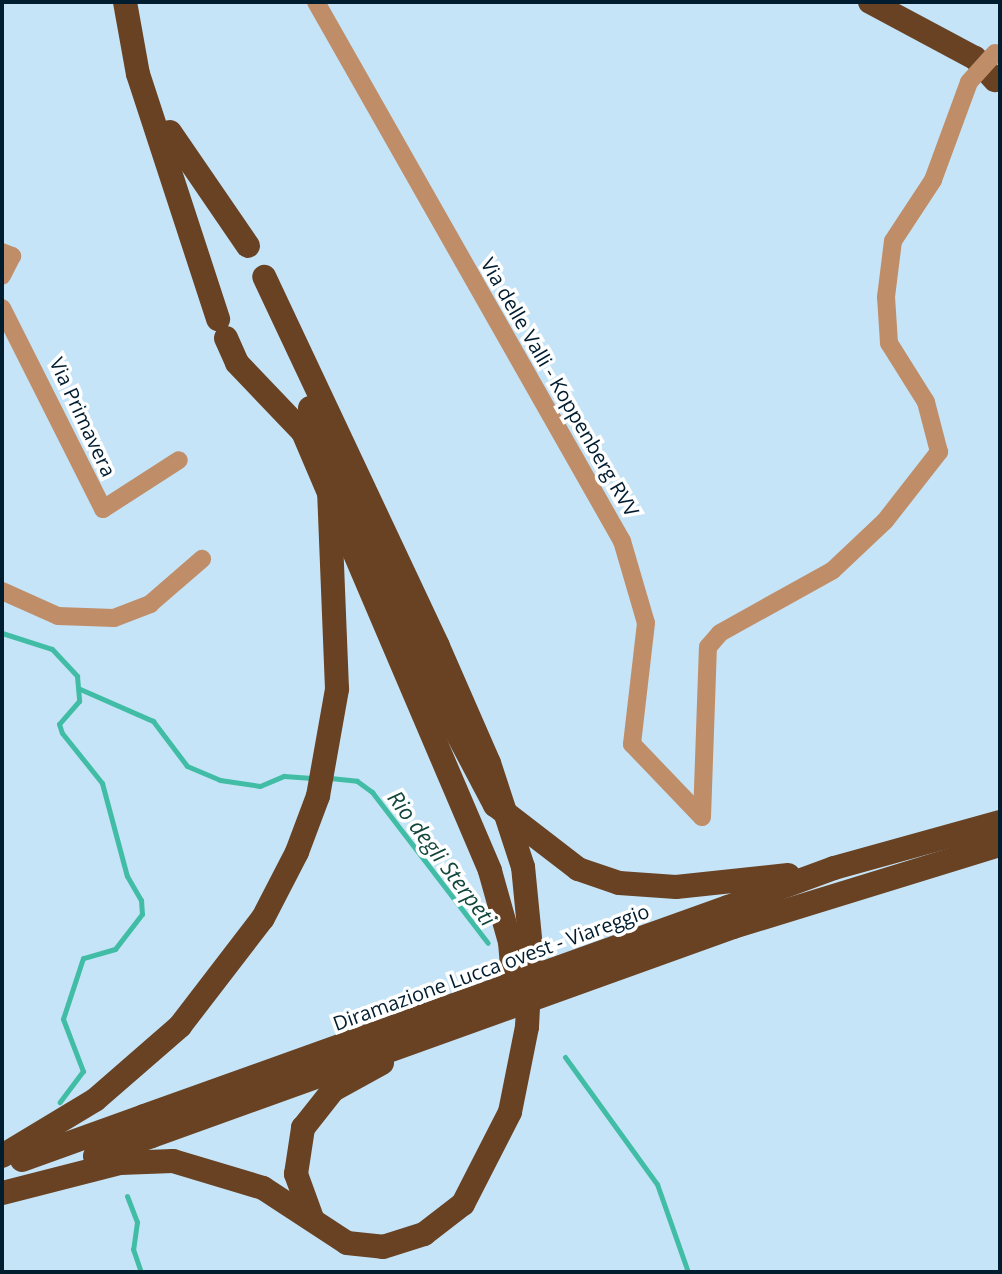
<!DOCTYPE html>
<style>
body{margin:0}
#map{position:relative;width:1002px;height:1274px;overflow:hidden;background:#c6e4f8;font-family:"Open Sans",sans-serif}
div>[style]{position:absolute}
.stream>*{height:5px;margin:-2.5px;padding:0 2.5px;transform-origin:2.5px;border-radius:2.5px;background:#41bda6}
.street>*{height:18px;margin:-9px;padding:0 9px;transform-origin:9px;border-radius:9px;background:#bf8e69}
.highway>*{height:24px;margin:-12px;padding:0 12px;transform-origin:12px;border-radius:12px;background:#684223}
.street-bridge>*{height:18px;margin:-9px;padding:0 9px;transform-origin:9px;border-radius:9px;background:#bf8e69}
.highway-bridge>*{height:24px;margin:-12px;padding:0 12px;transform-origin:12px;border-radius:12px;background:#684223}
span{translate:-50% -50%;white-space:nowrap;text-align:center;line-height:1.15;-webkit-text-stroke:7px #fff;paint-order:stroke}
.street-label{font-size:20px;color:#001c2f}
.water-label{font-size:22px;color:#10463c;font-style:italic}
.frame{position:absolute;inset:0;border:4px solid #001c2f;pointer-events:none}
</style>
<div id="map">
<div class="stream">
<i style="left:2px;top:633px;width:52px;rotate:17.7deg"></i>
<i style="left:52px;top:649px;width:37px;rotate:47deg"></i>
<i style="left:77px;top:676px;width:25px;rotate:85deg"></i>
<i style="left:79px;top:701px;width:30px;rotate:131deg"></i>
<i style="left:59px;top:724px;width:9px;rotate:72deg"></i>
<i style="left:62px;top:733px;width:64px;rotate:51.3deg"></i>
<i style="left:102px;top:783px;width:96px;rotate:75deg"></i>
<i style="left:127px;top:876px;width:28px;rotate:60deg"></i>
<i style="left:141px;top:900px;width:14px;rotate:86deg"></i>
<i style="left:142px;top:914px;width:44px;rotate:127.6deg"></i>
<i style="left:115px;top:949px;width:33px;rotate:164deg"></i>
<i style="left:83px;top:958px;width:64px;rotate:108.2deg"></i>
<i style="left:63px;top:1019px;width:56px;rotate:69deg"></i>
<i style="left:83px;top:1071px;width:39px;rotate:127deg"></i>
<i style="left:80px;top:689px;width:80px;rotate:23.7deg"></i>
<i style="left:153px;top:721px;width:56px;rotate:52.9deg"></i>
<i style="left:187px;top:766px;width:36px;rotate:23deg"></i>
<i style="left:220px;top:780px;width:40px;rotate:8.5deg"></i>
<i style="left:260px;top:786px;width:26px;rotate:-23deg"></i>
<i style="left:284px;top:776px;width:28px;rotate:4deg"></i>
<i style="left:330px;top:778px;width:27px;rotate:6deg"></i>
<i style="left:357px;top:781px;width:19px;rotate:36deg"></i>
<i style="left:372px;top:792px;width:190px;rotate:52.5deg"></i>
<i style="left:565px;top:1057px;width:157px;rotate:54.1deg"></i>
<i style="left:657px;top:1184px;width:93px;rotate:70.6deg"></i>
<i style="left:127px;top:1196px;width:28px;rotate:69deg"></i>
<i style="left:137px;top:1222px;width:27px;rotate:98deg"></i>
<i style="left:133px;top:1249px;width:24px;rotate:71deg"></i>
</div>
<div class="street">
<i style="left:316px;top:2px;width:620px;rotate:60.42deg"></i>
<i style="left:622px;top:541px;width:85px;rotate:73.7deg"></i>
<i style="left:646px;top:623px;width:122px;rotate:96.6deg"></i>
<i style="left:632px;top:744px;width:101px;rotate:46.2deg"></i>
<i style="left:2px;top:252px;width:11px;rotate:22deg"></i>
<i style="left:12px;top:256px;width:22px;rotate:117deg"></i>
<i style="left:2px;top:308px;width:225px;rotate:63.3deg"></i>
<i style="left:103px;top:509px;width:90px;rotate:-32.8deg"></i>
<i style="left:2px;top:591px;width:61px;rotate:24.1deg"></i>
<i style="left:58px;top:616px;width:56px;rotate:2deg"></i>
<i style="left:114px;top:618px;width:39px;rotate:-21deg"></i>
<i style="left:150px;top:604px;width:69px;rotate:-40.9deg"></i>
<i style="left:702px;top:817px;width:170px;rotate:-88deg"></i>
<i style="left:708px;top:647px;width:18px;rotate:-49deg"></i>
<i style="left:720px;top:633px;width:129px;rotate:-29.1deg"></i>
<i style="left:833px;top:570px;width:71px;rotate:-43.3deg"></i>
<i style="left:885px;top:521px;width:88px;rotate:-52deg"></i>
<i style="left:939px;top:452px;width:52px;rotate:-104.6deg"></i>
<i style="left:926px;top:402px;width:70px;rotate:-122.1deg"></i>
<i style="left:889px;top:343px;width:46px;rotate:-93.7deg"></i>
<i style="left:886px;top:297px;width:56px;rotate:-82.9deg"></i>
<i style="left:893px;top:241px;width:73px;rotate:-56.7deg"></i>
<i style="left:933px;top:180px;width:104px;rotate:-69.8deg"></i>
</div>
<div class="highway">
<i style="left:125px;top:2px;width:73px;rotate:79.8deg"></i>
<i style="left:138px;top:74px;width:258px;rotate:71.9deg"></i>
<i style="left:870px;top:2px;width:119px;rotate:28.1deg"></i>
<i style="left:975px;top:58px;width:30px;rotate:48deg"></i>
<i style="left:170px;top:132px;width:138px;rotate:55.6deg"></i>
<i style="left:226px;top:338px;width:27px;rotate:66deg"></i>
<i style="left:237px;top:363px;width:95px;rotate:46.3deg"></i>
<i style="left:303px;top:432px;width:477px;rotate:66.9deg"></i>
<i style="left:490px;top:871px;width:74px;rotate:74.3deg"></i>
<i style="left:510px;top:942px;width:59px;rotate:85.2deg"></i>
<i style="left:619px;top:883px;width:57px;rotate:4deg"></i>
<i style="left:676px;top:887px;width:113px;rotate:-6.1deg"></i>
<i style="left:728px;top:907px;width:113px;rotate:-20.2deg"></i>
<i style="left:834px;top:868px;width:172px;rotate:-15.5deg"></i>
<i style="left:733px;top:927px;width:279px;rotate:-17.1deg"></i>
<i style="left:2px;top:1156px;width:109px;rotate:-31.1deg"></i>
<i style="left:95px;top:1100px;width:113px;rotate:-41deg"></i>
<i style="left:180px;top:1026px;width:136px;rotate:-52.5deg"></i>
<i style="left:263px;top:918px;width:74px;rotate:-62.7deg"></i>
<i style="left:297px;top:852px;width:60px;rotate:-69.4deg"></i>
<i style="left:318px;top:796px;width:109px;rotate:-79.9deg"></i>
<i style="left:337px;top:689px;width:195px;rotate:-92.3deg"></i>
<i style="left:95px;top:1156px;width:60px;rotate:-19.3deg"></i>
<i style="left:22px;top:1160px;width:130px;rotate:-19.8deg"></i>
<i style="left:2px;top:1193px;width:122px;rotate:-14.3deg"></i>
<i style="left:120px;top:1163px;width:53px;rotate:-2.2deg"></i>
<i style="left:173px;top:1161px;width:94px;rotate:16.7deg"></i>
<i style="left:263px;top:1188px;width:100px;rotate:33.2deg"></i>
<i style="left:347px;top:1243px;width:36px;rotate:6deg"></i>
<i style="left:383px;top:1247px;width:43px;rotate:-17.6deg"></i>
<i style="left:424px;top:1234px;width:49px;rotate:-37.6deg"></i>
<i style="left:463px;top:1204px;width:103px;rotate:-62.9deg"></i>
<i style="left:510px;top:1112px;width:87px;rotate:-78.7deg"></i>
<i style="left:527px;top:1027px;width:79px;rotate:-87.1deg"></i>
<i style="left:531px;top:948px;width:81px;rotate:-95.6deg"></i>
<i style="left:523px;top:867px;width:109px;rotate:-108.1deg"></i>
<i style="left:489px;top:763px;width:128px;rotate:-113.6deg"></i>
<i style="left:438px;top:646px;width:408px;rotate:-115.2deg"></i>
<i style="left:312px;top:1218px;width:47px;rotate:-110deg"></i>
<i style="left:296px;top:1174px;width:47px;rotate:-81.3deg"></i>
<i style="left:303px;top:1128px;width:48px;rotate:-51.7deg"></i>
<i style="left:333px;top:1090px;width:56px;rotate:-28.9deg"></i>
</div>
<div class="street-bridge">
<i style="left:969px;top:82px;width:39px;rotate:-48deg"></i>
</div>
<div class="highway-bridge">
<i style="left:310px;top:408px;width:304px;rotate:66.3deg"></i>
<i style="left:432px;top:686px;width:135px;rotate:62.1deg"></i>
<i style="left:495px;top:805px;width:105px;rotate:37.6deg"></i>
<i style="left:578px;top:869px;width:43px;rotate:18.9deg"></i>
<i style="left:144px;top:1116px;width:620px;rotate:-19.69deg"></i>
<i style="left:152px;top:1136px;width:617px;rotate:-19.78deg"></i>
</div>
<div class="street-label">
<span style="left:560px;top:387px;rotate:60deg">Via delle Valli - Koppenberg RVV</span>
<span style="left:83px;top:417px;rotate:65deg">Via Primavera</span>
<span style="left:491px;top:967px;rotate:-20deg">Diramazione Lucca ovest - Viareggio</span>
</div>
<div class="water-label">
<span style="left:442px;top:858px;rotate:53deg">Rio degli Sterpeti</span>
</div>
<div class="frame"></div>
</div>
